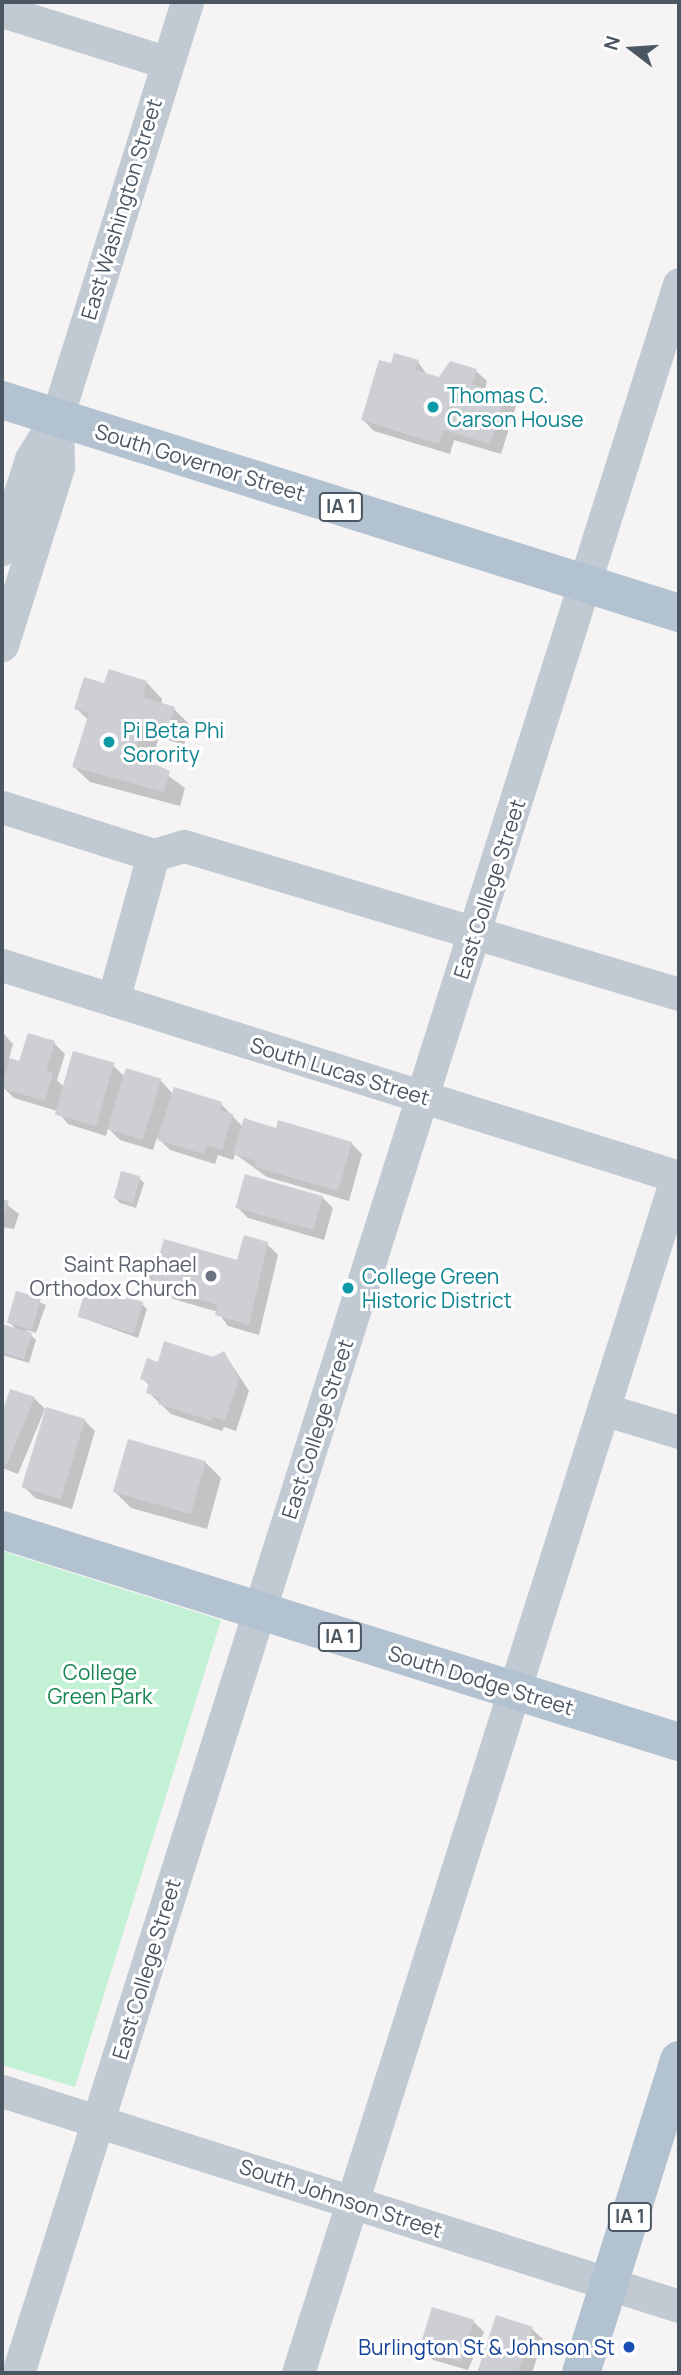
<!DOCTYPE html>
<style>
body{margin:0}
#map{position:relative;width:681px;height:2375px;overflow:hidden;background:#f5f3f3;font-family:Manrope,sans-serif}
div>[style]{position:absolute}
.green>*{inset:0;background:#c3f1d5}
.shadow>*{inset:0;background:#0003}
.building>*{inset:0;background:#cdcfd5;transform-origin:0 0}
.minor>*{height:33px;margin:-16.5px;padding:0 16.5px;transform-origin:16.5px;border-radius:16.5px;background:#c1cad2}
.major>*{height:38px;margin:-19px;padding:0 19px;transform-origin:19px;border-radius:19px;background:#b3c2d1}
.dots>*{width:19px;height:19px;translate:-50% -50%;box-sizing:border-box;border:4px solid #fff;border-radius:50%}
span{translate:-50% -50%;white-space:nowrap;text-align:center;line-height:1.15;-webkit-text-stroke:6px #fff;paint-order:stroke}
.shield-label span{padding:2px 5px;background:#fff;border:2px solid;border-radius:5px;-webkit-text-stroke-width:0}
.shield-label{font-size:19px;color:#4a5661;font-weight:700}
.street-label{font-size:21px;color:#4a5661}
.culture-label{font-size:21px;color:#0d838f}
.left{translate:0 -50%;text-align:left}
.worship-label{font-size:21px;color:#5b616d}
.right{translate:-100% -50%;text-align:right}
.park-label{font-size:21px;color:#17864f}
.transit-label{font-size:21px;color:#164399}
.frame{position:absolute;inset:0;border:4px solid #4a5661;pointer-events:none}
.north{position:absolute;left:597px;top:14px;width:70px;height:70px;-webkit-text-stroke:5px #fff;paint-order:stroke;rotate:287deg;font-size:19px;font-weight:700;line-height:28px;text-align:center;color:#4a5661}
.north::after{content:'';display:block;margin:auto;width:24px;height:32px;background:#4a5661;clip-path:polygon(50% 0,100% 100%,50% 72%,0 100%)}
</style>
<div id="map">
<div class="green">
<i style="clip-path:polygon(2px 1551px,221px 1620px,75px 2087px,2px 2065px)"></i>
</div>
<div class="shadow">
<i style="clip-path:polygon(418px 362px,428px 376px,439px 379px,476px 371px,487px 381px,485px 389px,505px 395px,516px 406px,501px 454px,454px 440px,450px 454px,374px 431px,363px 420px,392px 366px)"></i>
<i style="clip-path:polygon(110px 671px,147px 683px,162px 699px,161px 705px,174px 709px,190px 725px,184px 745px,159px 737px,151px 763px,185px 788px,180px 806px,90px 782px,74px 767px,88px 720px,76px 708px,106px 685px)"></i>
<i style="clip-path:polygon(2px 1032px,13px 1044px,9px 1059px,20px 1063px,54px 1043px,65px 1054px,57px 1080px,64px 1087px,113px 1065px,125px 1077px,127px 1070px,161px 1081px,173px 1094px,221px 1104px,243px 1127px,351px 1143px,362px 1154px,349px 1201px,267px 1177px,235px 1154px,233px 1160px,218px 1155px,215px 1164px,170px 1150px,157px 1137px,153px 1150px,120px 1140px,108px 1128px,106px 1136px,68px 1124px,57px 1111px,14px 1098px,2px 1086px)"></i>
<i style="clip-path:polygon(139px 1178px,144px 1183px,136px 1208px,120px 1203px,115px 1198px)"></i>
<i style="clip-path:polygon(322px 1197px,333px 1208px,324px 1240px,248px 1218px,237px 1207px)"></i>
<i style="clip-path:polygon(2px 1201px,19px 1214px,14px 1229px,2px 1227px)"></i>
<i style="clip-path:polygon(267px 1244px,278px 1255px,259px 1335px,228px 1326px,218px 1312px,163px 1296px,147px 1275px,238px 1262px)"></i>
<i style="clip-path:polygon(17px 1293px,46px 1305px,36px 1333px,26px 1330px,36px 1340px,29px 1363px,2px 1355px,2px 1326px,17px 1330px,8px 1321px)"></i>
<i style="clip-path:polygon(142px 1304px,147px 1309px,138px 1338px,80px 1317px)"></i>
<i style="clip-path:polygon(224px 1353px,249px 1391px,236px 1431px,224px 1427px,222px 1431px,171px 1414px,148px 1392px,150px 1386px,142px 1378px,159px 1364px,213px 1359px)"></i>
<i style="clip-path:polygon(34px 1398px,45px 1409px,18px 1474px,2px 1468px,2px 1414px)"></i>
<i style="clip-path:polygon(84px 1420px,95px 1431px,72px 1509px,35px 1498px,24px 1487px)"></i>
<i style="clip-path:polygon(205px 1462px,221px 1478px,207px 1529px,131px 1508px,115px 1492px)"></i>
<i style="clip-path:polygon(497px 2317px,532px 2329px,543px 2339px,532px 2373px,479px 2373px)"></i>
<i style="clip-path:polygon(473px 2321px,484px 2332px,468px 2370px,433px 2360px,422px 2349px)"></i>
</div>
<div class="building">
<i style="clip-path:polygon(394px 353px,419px 360px,416px 370px,439px 377px,450px 361px,477px 369px,472px 384px,506px 394px,490px 444px,444px 430px,439px 444px,361px 420px,379px 360px,391px 363px)"></i>
<i style="clip-path:polygon(109px 669px,147px 681px,143px 697px,175px 707px,168px 730px,144px 722px,134px 755px,170px 771px,164px 792px,72px 767px,89px 713px,74px 709px,84px 677px,104px 683px)"></i>
<i style="clip-path:polygon(28px 1033px,55px 1041px,46px 1071px,53px 1073px,45px 1101px,2px 1088px,10px 1058px,19px 1061px)"></i>
<i style="left:73px;top:1051px;width:43px;height:66px;rotate:16deg"></i>
<i style="left:126px;top:1068px;width:37px;height:64px;rotate:17deg"></i>
<i style="clip-path:polygon(174px 1087px,222px 1102px,220px 1110px,233px 1114px,222px 1150px,207px 1145px,204px 1154px,157px 1140px)"></i>
<i style="clip-path:polygon(244px 1118px,276px 1128px,278px 1120px,352px 1142px,338px 1191px,255px 1167px,256px 1161px,233px 1154px)"></i>
<i style="left:121px;top:1171px;width:20px;height:28px;rotate:15deg"></i>
<i style="left:245px;top:1174px;width:81px;height:35px;rotate:16deg"></i>
<i style="clip-path:polygon(2px 1199px,9px 1201px,2px 1221px)"></i>
<i style="clip-path:polygon(244px 1235px,268px 1242px,249px 1325px,215px 1315px,218px 1305px,150px 1286px,153px 1277px,145px 1275px,151px 1257px,158px 1259px,164px 1239px,237px 1260px)"></i>
<i style="left:87px;top:1285px;width:59px;height:33px;rotate:17deg"></i>
<i style="left:16px;top:1291px;width:26px;height:33px;rotate:16deg"></i>
<i style="clip-path:polygon(2px 1324px,32px 1333px,24px 1359px,2px 1353px)"></i>
<i style="clip-path:polygon(164px 1341px,213px 1357px,224px 1351px,239px 1379px,225px 1421px,213px 1417px,212px 1421px,158px 1404px,160px 1398px,146px 1393px,149px 1382px,140px 1379px,147px 1358px,158px 1362px)"></i>
<i style="clip-path:polygon(10px 1389px,35px 1397px,7px 1464px,2px 1462px,2px 1413px)"></i>
<i style="left:46px;top:1407px;width:41px;height:84px;rotate:17deg"></i>
<i style="left:128px;top:1439px;width:81px;height:55px;rotate:16deg"></i>
<i style="left:432px;top:2307px;width:44px;height:44px;rotate:17deg"></i>
<i style="clip-path:polygon(496px 2315px,533px 2327px,518px 2373px,477px 2373px)"></i>
</div>
<div class="minor">
<i style="left:2px;top:11px;width:172px;rotate:17.3deg"></i>
<i style="left:2px;top:549px;width:95px;rotate:-72.1deg"></i>
<i style="left:31px;top:459px;width:49px;rotate:-58.2deg"></i>
<i style="left:57px;top:417px;width:435px;rotate:-72.6deg"></i>
<i style="left:2px;top:645px;width:187px;rotate:-72.5deg"></i>
<i style="left:58px;top:467px;width:50px;rotate:-91.1deg"></i>
<i style="left:2px;top:807px;width:158px;rotate:17.6deg"></i>
<i style="left:153px;top:855px;width:150px;rotate:105.4deg"></i>
<i style="left:153px;top:855px;width:32px;rotate:-16deg"></i>
<i style="left:184px;top:846px;width:517px;rotate:16.65deg"></i>
<i style="left:2px;top:965px;width:709px;rotate:17.39deg"></i>
<i style="left:603px;top:1409px;width:79px;rotate:16.8deg"></i>
<i style="left:2px;top:2091px;width:710px;rotate:17.62deg"></i>
<i style="left:18px;top:2373px;width:2191px;rotate:-72.44deg"></i>
<i style="left:298px;top:2373px;width:1256px;rotate:-72.43deg"></i>
</div>
<div class="major">
<i style="left:2px;top:400px;width:710px;rotate:17.46deg"></i>
<i style="left:2px;top:1530px;width:709px;rotate:17.39deg"></i>
<i style="left:581px;top:2373px;width:328px;rotate:-72.6deg"></i>
</div>
<div class="dots">
<i style="left:433px;top:407px;background:#0f9aa8"></i>
<i style="left:109px;top:742px;background:#0f9aa8"></i>
<i style="left:211px;top:1276px;background:#6b7280"></i>
<i style="left:348px;top:1288px;background:#0f9aa8"></i>
<i style="left:629px;top:2347px;background:#1a4fb4"></i>
</div>
<div class="shield-label">
<span style="left:341px;top:507px">IA 1</span>
<span style="left:340px;top:1637px">IA 1</span>
<span style="left:630px;top:2217px">IA 1</span>
</div>
<div class="street-label">
<span style="left:121px;top:209px;rotate:-73deg">East Washington Street</span>
<span style="left:200px;top:462px;rotate:17deg">South Governor Street</span>
<span style="left:489px;top:889px;rotate:-72deg">East College Street</span>
<span style="left:340px;top:1071px;rotate:17deg">South Lucas Street</span>
<span style="left:317px;top:1429px;rotate:-72deg">East College Street</span>
<span style="left:481px;top:1680px;rotate:17deg">South Dodge Street</span>
<span style="left:146px;top:1969px;rotate:-73deg">East College Street</span>
<span style="left:341px;top:2198px;rotate:18deg">South Johnson Street</span>
</div>
<div class="culture-label">
<span class="left" style="left:447px;top:407px">Thomas C.<br>Carson House</span>
<span class="left" style="left:123px;top:742px">Pi Beta Phi<br>Sorority</span>
<span class="left" style="left:362px;top:1288px">College Green<br>Historic District</span>
</div>
<div class="worship-label">
<span class="right" style="left:197px;top:1276px">Saint Raphael<br>Orthodox Church</span>
</div>
<div class="park-label">
<span style="left:100px;top:1684px">College<br>Green Park</span>
</div>
<div class="transit-label">
<span class="right" style="left:615px;top:2347px">Burlington St &amp; Johnson St</span>
</div>
<div class="frame"></div>
<div class="north">N</div>
</div>
